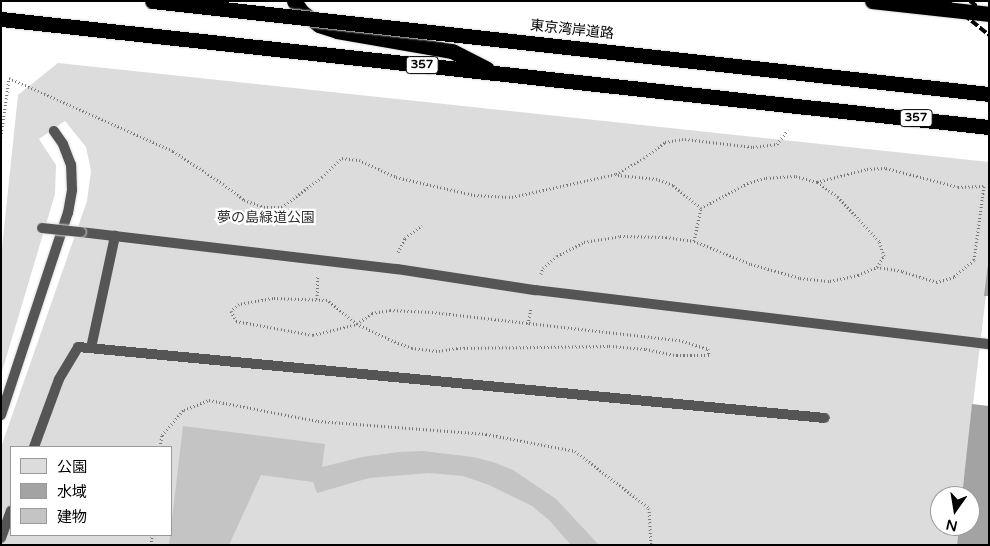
<!DOCTYPE html>
<meta charset="utf-8">
<style>
body{margin:0}
#map{position:relative;width:990px;height:546px;overflow:hidden;background:#fff;font-family:"Varela Round","Noto Sans JP",sans-serif}
div>[style]{position:absolute}
.green>*{inset:0;background:#dcdcdc}
.water>*{inset:0;background:#a3a3a3}
.building>*{inset:0;background:#c4c4c4}
.path>*{height:3px;margin-top:-1.5px;transform-origin:0;background:repeating-linear-gradient(90deg,#777 0 1px,transparent 0 3.5px)}
.roads{filter:drop-shadow(0 0 1px #dbdbdb) drop-shadow(0 0 1px #dbdbdb)}
.lane>*{height:10px;margin:-5px;padding:0 5px;transform-origin:5px;border-radius:5px;background:#555}
.highway>*{height:15px;margin:-7.5px;padding:0 7.5px;transform-origin:7.5px;border-radius:7.5px;background:#000}
.rail>*{height:4px;margin-top:-2px;transform-origin:0;background:repeating-linear-gradient(90deg,#000 0 8px,transparent 0 10.5px)}
.bridges{filter:drop-shadow(0 0 1px #dbdbdb) drop-shadow(0 0 1px #dbdbdb)}
.lane-bridge>*{height:10px;margin:-5px;padding:0 5px;transform-origin:5px;border-radius:5px;background:#555}
.highway-bridge>*{height:15px;margin:-7.5px;padding:0 7.5px;transform-origin:7.5px;border-radius:7.5px;background:#000}
span{translate:-50% -50%;white-space:nowrap;text-align:center;line-height:1.15;-webkit-text-stroke:4.5px #fff;paint-order:stroke}
.shield-label span{padding:1px 4px;background:#fff;border:1px solid;border-radius:4px;-webkit-text-stroke-width:0}
.shield-label{font-size:12px;color:#000;font-weight:700}
.street-label{font-size:14px;color:#000}
.park-label{font-size:14px;color:#333}
.frame{position:absolute;inset:0;border:2px solid #000;pointer-events:none}
.legend{position:absolute;left:10px;top:446px;width:162px;height:90px;box-sizing:border-box;background:#fff;border:1px solid #999;margin:0;padding:6px 9px;list-style:none;font-size:15px;color:#000}
.legend li{display:flex;align-items:center;gap:10px;height:25px}
.legend b{width:25px;border:1px solid #999}
.north{position:absolute;left:930px;top:486px;width:50px;height:50px;box-sizing:border-box;background:#fff;border:1px solid #999;border-radius:50%;rotate:193deg;font-size:14px;font-weight:700;line-height:20px;text-align:center;color:#000}
.north::after{content:'';display:block;margin:auto;width:18px;height:22px;background:#000;clip-path:polygon(50% 0,100% 100%,50% 72%,0 100%)}
</style>
<div id="map">
<div class="green">
<i style="clip-path:polygon(evenodd,58px 63px,989px 162px,989px 270px,962px 496px,940px 496px,940px 526px,959px 526px,957px 545px,1px 545px,1px 447px,87px 201px,91px 171px,86px 147px,65px 121px,39px 139px,56px 165px,55px 194px,1px 375px,1px 257px,18px 95px,58px 63px,11px 447px,171px 447px,171px 535px,11px 535px,11px 447px)"></i>
</div>
<div class="water">
<i style="clip-path:polygon(989px 256px,989px 296px,984px 296px)"></i>
<i style="clip-path:polygon(972px 404px,989px 406px,989px 545px,957px 545px,959px 526px,970px 526px,970px 496px,962px 496px)"></i>
</div>
<div class="building">
<i style="clip-path:polygon(183px 426px,325px 444px,322px 467px,362px 457px,399px 452px,423px 451px,473px 457px,493px 462px,513px 470px,556px 499px,599px 545px,571px 545px,549px 520px,532px 506px,489px 485px,463px 476px,429px 473px,369px 478px,317px 493px,313px 482px,261px 475px,229px 545px,169px 545px)"></i>
</div>
<div class="path">
<i style="left:1px;top:137px;width:60px;rotate:-82.3deg"></i>
<i style="left:9px;top:78px;width:180px;rotate:24deg"></i>
<i style="left:173px;top:151px;width:60px;rotate:33.4deg"></i>
<i style="left:223px;top:184px;width:26px;rotate:37deg"></i>
<i style="left:244px;top:200px;width:21px;rotate:19deg"></i>
<i style="left:264px;top:207px;width:18px"></i>
<i style="left:282px;top:207px;width:50px;rotate:-36.9deg"></i>
<i style="left:322px;top:177px;width:28px;rotate:-44deg"></i>
<i style="left:342px;top:158px;width:17px;rotate:7deg"></i>
<i style="left:359px;top:160px;width:41px;rotate:24.7deg"></i>
<i style="left:396px;top:177px;width:80px;rotate:13deg"></i>
<i style="left:474px;top:195px;width:38px;rotate:3deg"></i>
<i style="left:512px;top:197px;width:107px;rotate:-12.5deg"></i>
<i style="left:616px;top:174px;width:32px;rotate:-30deg"></i>
<i style="left:644px;top:158px;width:26px;rotate:-37deg"></i>
<i style="left:665px;top:142px;width:20px;rotate:-9deg"></i>
<i style="left:685px;top:139px;width:68px;rotate:6.7deg"></i>
<i style="left:753px;top:147px;width:24px;rotate:-7deg"></i>
<i style="left:777px;top:144px;width:18px;rotate:-52deg"></i>
<i style="left:817px;top:182px;width:52px;rotate:-14.6deg"></i>
<i style="left:867px;top:169px;width:19px;rotate:-3deg"></i>
<i style="left:886px;top:168px;width:74px;rotate:14.8deg"></i>
<i style="left:958px;top:187px;width:26px;rotate:-2deg"></i>
<i style="left:984px;top:186px;width:75px;rotate:97.7deg"></i>
<i style="left:974px;top:260px;width:26px;rotate:140deg"></i>
<i style="left:954px;top:277px;width:18px;rotate:164deg"></i>
<i style="left:937px;top:282px;width:37px;rotate:-163deg"></i>
<i style="left:902px;top:271px;width:25px;rotate:-171deg"></i>
<i style="left:694px;top:241px;width:34px;rotate:-78deg"></i>
<i style="left:398px;top:252px;width:16px;rotate:-63deg"></i>
<i style="left:405px;top:238px;width:21px;rotate:-37deg"></i>
<i style="left:541px;top:274px;width:6px;rotate:-72deg"></i>
<i style="left:543px;top:268px;width:18px;rotate:-41deg"></i>
<i style="left:557px;top:256px;width:30px;rotate:-27deg"></i>
<i style="left:584px;top:242px;width:36px;rotate:-9deg"></i>
<i style="left:620px;top:236px;width:46px;rotate:1.2deg"></i>
<i style="left:666px;top:237px;width:28px;rotate:8deg"></i>
<i style="left:694px;top:241px;width:61px;rotate:22deg"></i>
<i style="left:751px;top:264px;width:51px;rotate:15.9deg"></i>
<i style="left:800px;top:278px;width:30px;rotate:6deg"></i>
<i style="left:830px;top:281px;width:29px;rotate:-12deg"></i>
<i style="left:858px;top:275px;width:21px;rotate:-23deg"></i>
<i style="left:877px;top:267px;width:13px;rotate:-58deg"></i>
<i style="left:884px;top:256px;width:16px;rotate:-108deg"></i>
<i style="left:879px;top:241px;width:60px;rotate:-133deg"></i>
<i style="left:838px;top:197px;width:26px;rotate:-144deg"></i>
<i style="left:817px;top:182px;width:23px;rotate:-165deg"></i>
<i style="left:795px;top:176px;width:30px;rotate:176deg"></i>
<i style="left:765px;top:178px;width:18px;rotate:164deg"></i>
<i style="left:748px;top:183px;width:53px;rotate:152deg"></i>
<i style="left:701px;top:208px;width:36px;rotate:-141deg"></i>
<i style="left:673px;top:185px;width:17px;rotate:-159deg"></i>
<i style="left:657px;top:179px;width:40px;rotate:-174.3deg"></i>
<i style="left:317px;top:299px;width:23px;rotate:-88deg"></i>
<i style="left:357px;top:324px;width:19px;rotate:-36deg"></i>
<i style="left:372px;top:313px;width:18px;rotate:-9deg"></i>
<i style="left:390px;top:310px;width:42px;rotate:2.7deg"></i>
<i style="left:432px;top:312px;width:249px;rotate:6.5deg"></i>
<i style="left:679px;top:340px;width:30px;rotate:17deg"></i>
<i style="left:708px;top:349px;width:6px;rotate:81deg"></i>
<i style="left:709px;top:355px;width:35px;rotate:180deg"></i>
<i style="left:674px;top:355px;width:30px;rotate:-168deg"></i>
<i style="left:645px;top:349px;width:37px;rotate:-175deg"></i>
<i style="left:608px;top:346px;width:151px;rotate:179.2deg"></i>
<i style="left:457px;top:348px;width:20px;rotate:171deg"></i>
<i style="left:437px;top:351px;width:25px;rotate:-173deg"></i>
<i style="left:412px;top:348px;width:25px;rotate:-159deg"></i>
<i style="left:389px;top:339px;width:35px;rotate:-155deg"></i>
<i style="left:357px;top:324px;width:38px;rotate:-141deg"></i>
<i style="left:327px;top:300px;width:54px;rotate:-177.9deg"></i>
<i style="left:273px;top:298px;width:35px;rotate:170deg"></i>
<i style="left:239px;top:304px;width:11px;rotate:139deg"></i>
<i style="left:231px;top:311px;width:11px;rotate:63deg"></i>
<i style="left:236px;top:321px;width:78px;rotate:10.3deg"></i>
<i style="left:313px;top:335px;width:45px;rotate:-14deg"></i>
<i style="left:528px;top:324px;width:17px;rotate:-80deg"></i>
<i style="left:160px;top:447px;width:12px;rotate:-81deg"></i>
<i style="left:162px;top:435px;width:33px;rotate:-49deg"></i>
<i style="left:184px;top:410px;width:27px;rotate:-22deg"></i>
<i style="left:209px;top:400px;width:111px;rotate:10.9deg"></i>
<i style="left:318px;top:421px;width:169px;rotate:4.4deg"></i>
<i style="left:486px;top:434px;width:91px;rotate:10.8deg"></i>
<i style="left:575px;top:451px;width:93px;rotate:37.6deg"></i>
<i style="left:649px;top:508px;width:37px;rotate:87deg"></i>
<i style="left:151px;top:545px;width:10px;rotate:-84deg"></i>
</div>
<div class="roads">
<div class="lane">
<i style="left:81px;top:232px;width:318px;rotate:6.7deg"></i>
<i style="left:397px;top:269px;width:140px;rotate:8.7deg"></i>
<i style="left:535px;top:290px;width:457px;rotate:6.8deg"></i>
<i style="left:91px;top:348px;width:115px;rotate:-77.9deg"></i>
<i style="left:1px;top:415px;width:213px;rotate:-71.7deg"></i>
<i style="left:68px;top:213px;width:23px;rotate:-80deg"></i>
<i style="left:72px;top:190px;width:25px;rotate:-92deg"></i>
<i style="left:71px;top:165px;width:22px;rotate:-111deg"></i>
<i style="left:63px;top:144px;width:16px;rotate:-125deg"></i>
<i style="left:34px;top:447px;width:72px;rotate:-69.8deg"></i>
<i style="left:59px;top:379px;width:37px;rotate:-59deg"></i>
<i style="left:78px;top:347px;width:750px;rotate:5.43deg"></i>
<i style="left:1px;top:538px;width:29px;rotate:-70deg"></i>
</div>
<div class="highway">
<i style="left:294px;top:1px;width:14px;rotate:54deg"></i>
<i style="left:302px;top:12px;width:21px;rotate:37deg"></i>
<i style="left:319px;top:25px;width:19px;rotate:18deg"></i>
<i style="left:337px;top:31px;width:117px;rotate:9.9deg"></i>
<i style="left:452px;top:51px;width:39px;rotate:27deg"></i>
<i style="left:872px;top:1px;width:118px;rotate:6.3deg"></i>
<i style="left:1px;top:19px;width:994px;rotate:6.24deg"></i>
</div>
</div>
<div class="rail">
<i style="left:947px;top:1px;width:54px;rotate:39deg"></i>
<i style="left:970px;top:1px;width:24px;rotate:38deg"></i>
</div>
<div class="bridges">
<div class="lane-bridge">
<i style="left:42px;top:228px;width:39px;rotate:6deg"></i>
</div>
<div class="highway-bridge">
<i style="left:152px;top:1px;width:842px;rotate:6.34deg"></i>
</div>
</div>
<div class="shield-label">
<span style="left:422px;top:65px">357</span>
<span style="left:916px;top:118px">357</span>
</div>
<div class="street-label">
<span style="left:572px;top:30px;rotate:6deg">東京湾岸道路</span>
</div>
<div class="park-label">
<span style="left:266px;top:218px">夢の島緑道公園</span>
</div>
<div class="frame"></div>
<ul class="legend">
<li><b style="height:14px;background:#dcdcdc"></b>公園</li>
<li><b style="height:14px;background:#a3a3a3"></b>水域</li>
<li><b style="height:14px;background:#c4c4c4"></b>建物</li>
</ul>
<div class="north">N</div>
</div>
